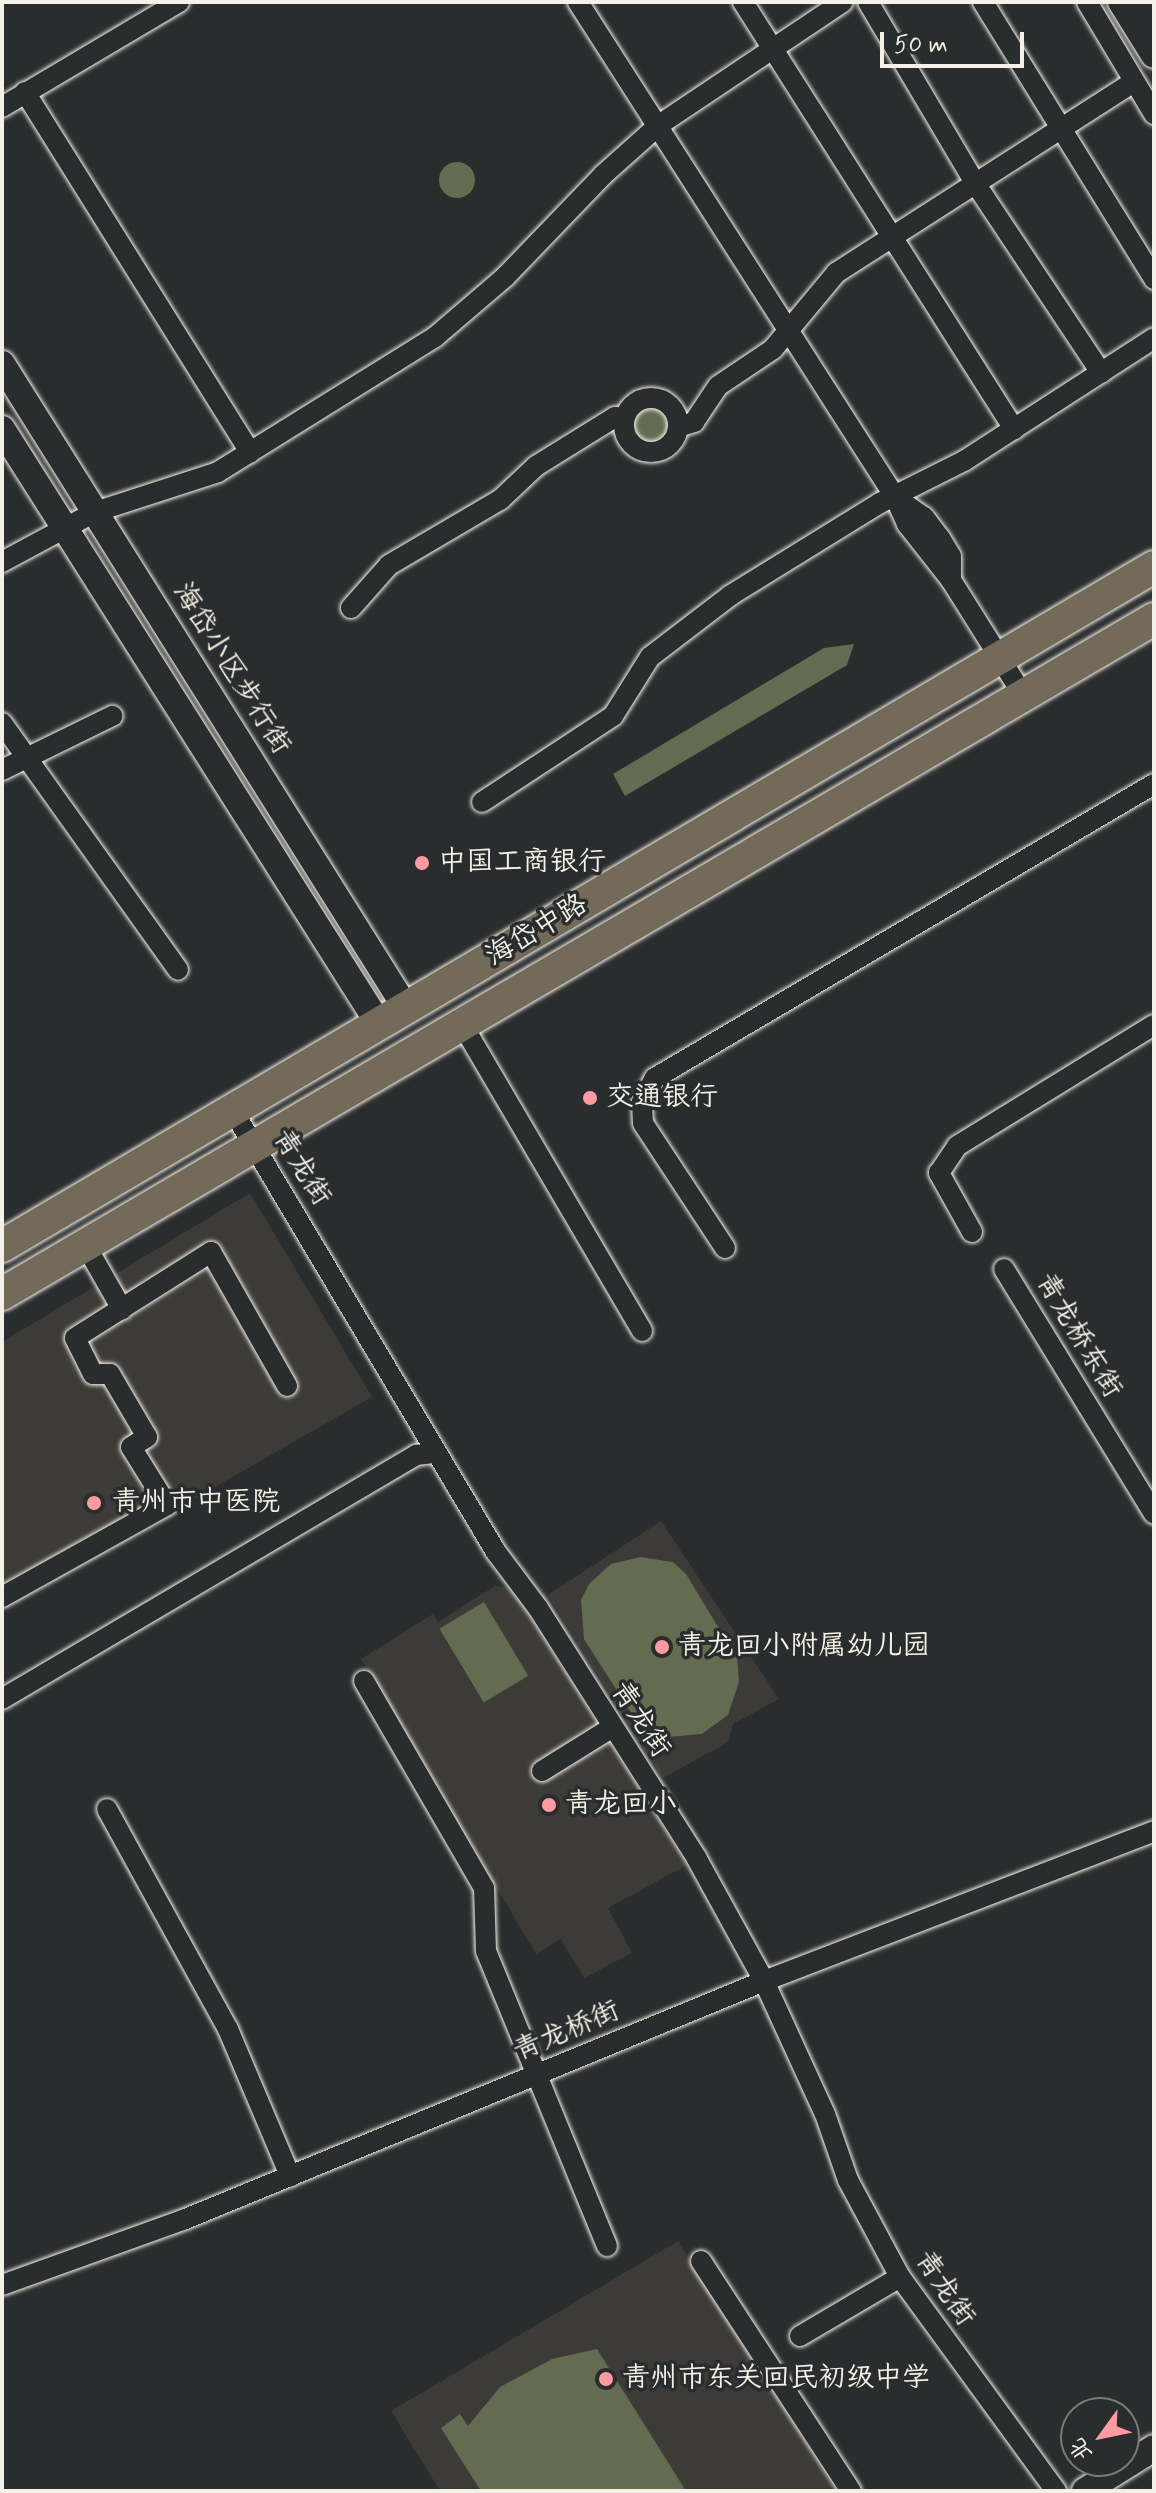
<!DOCTYPE html>
<meta charset="utf-8">
<style>
body{margin:0}
#map{position:relative;width:1156px;height:2493px;overflow:hidden;background:#2a2d2e;font-family:Mynerve,"LXGW WenKai TC",sans-serif}
div>[style]{position:absolute}
.built>*{inset:0;background:#3c3b37}
.green>*{inset:0;background:#636b51;transform-origin:0 0}
.round{border-radius:50%}
.roads{filter:drop-shadow(0 0 2px #f4f1e8) drop-shadow(0 0 2px #f4f1e8)}
.minor>*{height:20px;margin:-10px;padding:0 10px;transform-origin:10px;border-radius:10px;background:#2a2d2e}
.minor>.ring{margin:-10px;padding:0;box-sizing:content-box;background:none;border:20px solid #2a2d2e;border-radius:50%}
.tertiary>*{height:26px;margin:-13px;padding:0 13px;transform-origin:13px;border-radius:13px;background:#2a2d2e}
.primary>*{height:32px;margin:-16px;padding:0 16px;transform-origin:16px;border-radius:16px;background:#746a5a}
.dots>*{width:22px;height:22px;translate:-50% -50%;box-sizing:border-box;border:4px solid #2a2d2e;border-radius:50%}
span{translate:-50% -50%;white-space:nowrap;text-align:center;line-height:1.15;-webkit-text-stroke:7px #2a2d2e;paint-order:stroke}
.street-label{font-size:28px;color:#f4f1e8}
.poi-label{font-size:28px;color:#f4f1e8}
.left{translate:0 -50%;text-align:left}
.frame{position:absolute;inset:0;border:4px solid #f4f1e8;pointer-events:none}
.north{position:absolute;left:1060px;top:2397px;width:80px;height:80px;box-sizing:border-box;background:#2a2d2e;border:2px solid #7b7b78;border-radius:50%;rotate:237deg;font-size:22px;font-weight:700;line-height:32px;text-align:center;color:#f4f1e8}
.north::after{content:'';display:block;margin:auto;width:28px;height:36px;background:#ff9aa2;clip-path:polygon(50% 0,100% 100%,50% 72%,0 100%)}
.scale{position:absolute;left:880px;top:32px;width:144px;height:36px;box-sizing:border-box;border:4px solid #f4f1e8;border-top:0;padding-left:10px;font-size:24px;line-height:28px;white-space:nowrap;color:#f4f1e8;-webkit-text-stroke:6px #2a2d2e;paint-order:stroke}
</style>
<div id="map">
<div class="built">
<i style="clip-path:polygon(250px 1193px,372px 1397px,2px 1609px,2px 1342px)"></i>
<i style="clip-path:polygon(661px 1521px,779px 1699px,733px 1724px,728px 1742px,663px 1778px,548px 1595px)"></i>
<i style="clip-path:polygon(495px 1586px,512px 1588px,687px 1865px,608px 1908px,632px 1953px,584px 1978px,561px 1939px,536px 1954px,361px 1659px,433px 1614px,438px 1622px)"></i>
<i style="clip-path:polygon(678px 2241px,836px 2491px,440px 2491px,391px 2411px)"></i>
</div>
<div class="green">
<i class="round" style="left:439px;top:162px;width:36px;height:36px"></i>
<i class="round" style="left:633px;top:407px;width:36px;height:36px"></i>
<i style="clip-path:polygon(854px 644px,847px 665px,625px 796px,613px 774px,824px 648px)"></i>
<i style="clip-path:polygon(640px 1557px,673px 1562px,686px 1574px,737px 1658px,739px 1682px,728px 1715px,702px 1734px,667px 1737px,637px 1722px,584px 1639px,581px 1600px,589px 1584px,611px 1564px)"></i>
<i style="left:484px;top:1602px;width:86px;height:52px;rotate:59deg"></i>
<i style="clip-path:polygon(597px 2349px,686px 2491px,481px 2491px,441px 2428px,460px 2414px,468px 2426px,500px 2387px,552px 2359px)"></i>
</div>
<div class="roads">
<div class="minor">
<i style="left:578px;top:2px;width:588px;rotate:57.36deg"></i>
<i style="left:895px;top:497px;width:30px;rotate:66deg"></i>
<i style="left:907px;top:524px;width:71px;rotate:51.8deg"></i>
<i style="left:951px;top:580px;width:136px;rotate:57.9deg"></i>
<i style="left:743px;top:2px;width:506px;rotate:57.6deg"></i>
<i style="left:868px;top:2px;width:210px;rotate:59.4deg"></i>
<i style="left:975px;top:183px;width:228px;rotate:56.4deg"></i>
<i style="left:983px;top:2px;width:326px;rotate:58.3deg"></i>
<i style="left:1087px;top:2px;width:131px;rotate:59.1deg"></i>
<i style="left:25px;top:92px;width:425px;rotate:58deg"></i>
<i style="left:2px;top:107px;width:206px;rotate:-30.7deg"></i>
<i class="ring" style="left:624px;top:398px;width:34px;height:34px"></i>
<i style="left:678px;top:427px;width:17px;rotate:-17deg"></i>
<i style="left:694px;top:422px;width:43px;rotate:-56.3deg"></i>
<i style="left:718px;top:386px;width:66px;rotate:-33.9deg"></i>
<i style="left:773px;top:349px;width:99px;rotate:-50.3deg"></i>
<i style="left:836px;top:273px;width:354px;rotate:-32.7deg"></i>
<i style="left:895px;top:497px;width:35px;rotate:35deg"></i>
<i style="left:924px;top:517px;width:26px;rotate:53deg"></i>
<i style="left:940px;top:538px;width:21px;rotate:59deg"></i>
<i style="left:951px;top:556px;width:24px;rotate:90deg"></i>
<i style="left:2px;top:562px;width:106px;rotate:-28.3deg"></i>
<i style="left:95px;top:512px;width:129px;rotate:-18deg"></i>
<i style="left:218px;top:472px;width:256px;rotate:-31.9deg"></i>
<i style="left:435px;top:337px;width:92px;rotate:-40.6deg"></i>
<i style="left:505px;top:277px;width:141px;rotate:-46.1deg"></i>
<i style="left:603px;top:175px;width:75px;rotate:-41.8deg"></i>
<i style="left:659px;top:125px;width:221px;rotate:-33.8deg"></i>
<i style="left:351px;top:608px;width:57px;rotate:-48.5deg"></i>
<i style="left:389px;top:565px;width:129px;rotate:-30.4deg"></i>
<i style="left:500px;top:500px;width:50px;rotate:-43.4deg"></i>
<i style="left:536px;top:466px;width:93px;rotate:-31.8deg"></i>
<i style="left:615px;top:417px;width:9px;rotate:13deg"></i>
<i style="left:2px;top:723px;width:303px;rotate:54.5deg"></i>
<i style="left:2px;top:770px;width:123px;rotate:-26.1deg"></i>
<i style="left:482px;top:802px;width:157px;rotate:-33.3deg"></i>
<i style="left:613px;top:716px;width:70px;rotate:-57.9deg"></i>
<i style="left:650px;top:657px;width:102px;rotate:-37.4deg"></i>
<i style="left:731px;top:595px;width:175px;rotate:-31.7deg"></i>
<i style="left:880px;top:503px;width:94px;rotate:-26.6deg"></i>
<i style="left:964px;top:461px;width:226px;rotate:-32.9deg"></i>
<i style="left:462px;top:1024px;width:356px;rotate:59.6deg"></i>
<i style="left:232px;top:1109px;width:516px;rotate:59.21deg"></i>
<i style="left:496px;top:1552px;width:70px;rotate:53.1deg"></i>
<i style="left:538px;top:1608px;width:297px;rotate:57.6deg"></i>
<i style="left:697px;top:1859px;width:139px;rotate:61.2deg"></i>
<i style="left:764px;top:1981px;width:146px;rotate:65.4deg"></i>
<i style="left:825px;top:2114px;width:70px;rotate:70.8deg"></i>
<i style="left:848px;top:2180px;width:110px;rotate:61.8deg"></i>
<i style="left:900px;top:2277px;width:265px;rotate:53.9deg"></i>
<i style="left:972px;top:1232px;width:68px;rotate:-119.2deg"></i>
<i style="left:939px;top:1173px;width:32px;rotate:-56deg"></i>
<i style="left:957px;top:1146px;width:231px;rotate:-31.6deg"></i>
<i style="left:86px;top:1246px;width:73px;rotate:60.3deg"></i>
<i style="left:725px;top:1248px;width:149px;rotate:-123.3deg"></i>
<i style="left:643px;top:1123px;width:21px;rotate:-93deg"></i>
<i style="left:642px;top:1102px;width:27px;rotate:-62deg"></i>
<i style="left:655px;top:1078px;width:579px;rotate:-30.51deg"></i>
<i style="left:1004px;top:1269px;width:287px;rotate:58.5deg"></i>
<i style="left:2px;top:1597px;width:189px;rotate:-29.1deg"></i>
<i style="left:167px;top:1505px;width:68px;rotate:-121.8deg"></i>
<i style="left:131px;top:1447px;width:19px;rotate:-32deg"></i>
<i style="left:147px;top:1437px;width:73px;rotate:-120.4deg"></i>
<i style="left:110px;top:1374px;width:17px;rotate:180deg"></i>
<i style="left:93px;top:1374px;width:40px;rotate:-116.6deg"></i>
<i style="left:75px;top:1338px;width:161px;rotate:-32.3deg"></i>
<i style="left:211px;top:1252px;width:154px;rotate:60.4deg"></i>
<i style="left:364px;top:1681px;width:239px;rotate:59.9deg"></i>
<i style="left:484px;top:1888px;width:63px;rotate:88.2deg"></i>
<i style="left:486px;top:1951px;width:319px;rotate:67.7deg"></i>
<i style="left:2px;top:1699px;width:481px;rotate:-30.5deg"></i>
<i style="left:416px;top:1455px;width:20px;rotate:-6deg"></i>
<i style="left:542px;top:1771px;width:81px;rotate:-31.9deg"></i>
<i style="left:107px;top:1809px;width:251px;rotate:61.2deg"></i>
<i style="left:228px;top:2029px;width:160px;rotate:67.1deg"></i>
<i style="left:701px;top:2261px;width:275px;rotate:56.9deg"></i>
<i style="left:2px;top:2285px;width:192px;rotate:-19.8deg"></i>
<i style="left:183px;top:2220px;width:628px;rotate:-22.36deg"></i>
<i style="left:764px;top:1981px;width:418px;rotate:-21deg"></i>
<i style="left:800px;top:2336px;width:116px;rotate:-30.5deg"></i>
</div>
<div class="tertiary">
<i style="left:1121px;top:2px;width:62px;rotate:58.1deg"></i>
<i style="left:1144px;top:2px;width:18px;rotate:56deg"></i>
<i style="left:2px;top:364px;width:760px;rotate:57.9deg"></i>
<i style="left:2px;top:429px;width:704px;rotate:57.64deg"></i>
<i style="left:1085px;top:2491px;width:81px;rotate:-31.9deg"></i>
</div>
<div class="primary">
<i style="left:2px;top:1246px;width:1337px;rotate:-30.52deg"></i>
<i style="left:2px;top:1294px;width:1335px;rotate:-30.37deg"></i>
</div>
</div>
<div class="dots">
<i style="left:422px;top:863px;background:#ff9aa2"></i>
<i style="left:590px;top:1098px;background:#ff9aa2"></i>
<i style="left:94px;top:1503px;background:#ff9aa2"></i>
<i style="left:662px;top:1647px;background:#ff9aa2"></i>
<i style="left:549px;top:1805px;background:#ff9aa2"></i>
<i style="left:606px;top:2379px;background:#ff9aa2"></i>
</div>
<div class="street-label">
<span style="left:231px;top:669px;rotate:58deg">海岱小区步行街</span>
<span style="left:537px;top:931px;rotate:-31deg">海岱中路</span>
<span style="left:301px;top:1168px;rotate:58deg">青龙街</span>
<span style="left:1078px;top:1336px;rotate:59deg">青龙桥东街</span>
<span style="left:640px;top:1720px;rotate:57deg">青龙街</span>
<span style="left:567px;top:2032px;rotate:-23deg">青龙桥街</span>
<span style="left:944px;top:2289px;rotate:56deg">青龙街</span>
</div>
<div class="poi-label">
<span class="left" style="left:438px;top:863px">中国工商银行</span>
<span class="left" style="left:606px;top:1098px">交通银行</span>
<span class="left" style="left:112px;top:1503px">青州市中医院</span>
<span class="left" style="left:678px;top:1647px">青龙回小附属幼儿园</span>
<span class="left" style="left:565px;top:1805px">青龙回小</span>
<span class="left" style="left:622px;top:2379px">青州市东关回民初级中学</span>
</div>
<div class="frame"></div>
<div class="north">北</div>
<div class="scale">50 m</div>
</div>
